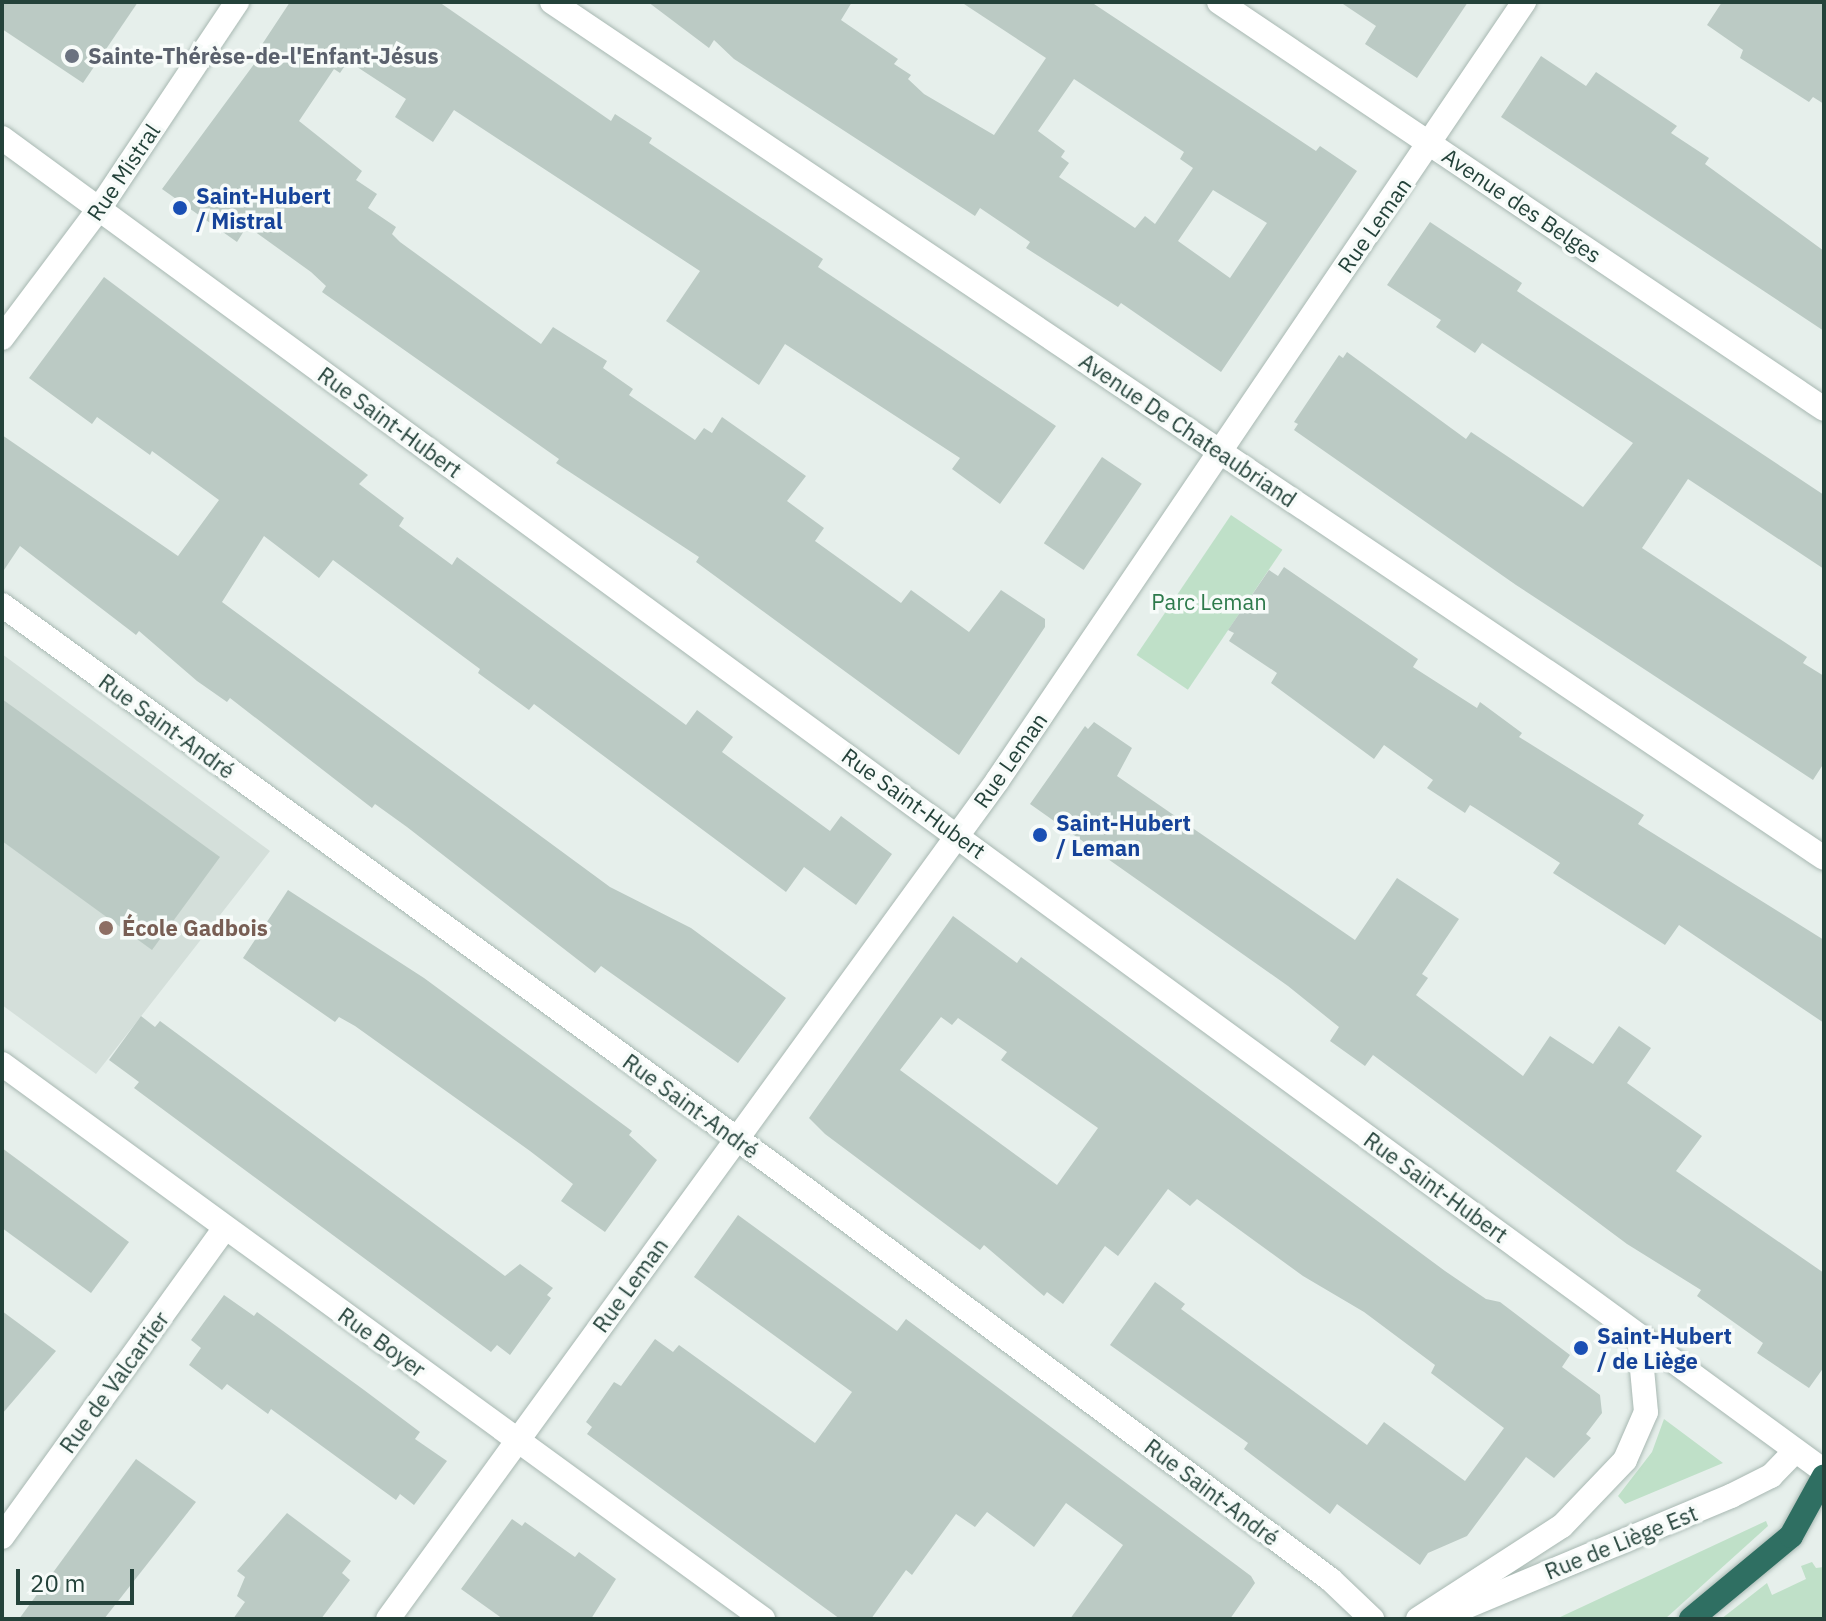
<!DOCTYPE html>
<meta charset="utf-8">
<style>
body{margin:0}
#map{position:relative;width:1826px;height:1621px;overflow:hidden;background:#e6efeb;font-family:"IBM Plex Sans",sans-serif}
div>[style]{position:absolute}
.built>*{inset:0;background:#d4dfda}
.green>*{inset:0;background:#bfe0c8;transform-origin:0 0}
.building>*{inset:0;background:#bbcac4;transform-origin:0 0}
.roads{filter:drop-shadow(0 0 2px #a8b8b2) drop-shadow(0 0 2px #a8b8b2)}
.street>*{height:24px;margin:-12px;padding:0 12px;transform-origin:12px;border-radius:12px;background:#fff}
.secondary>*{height:24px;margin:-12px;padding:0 12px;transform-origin:12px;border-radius:12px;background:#fff}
.highway>*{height:24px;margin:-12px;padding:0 12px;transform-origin:12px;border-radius:12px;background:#2f6f62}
.dots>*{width:22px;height:22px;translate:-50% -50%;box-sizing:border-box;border:4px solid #f7fbf9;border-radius:50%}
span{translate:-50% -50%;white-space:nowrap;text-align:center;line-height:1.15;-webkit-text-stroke:7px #f7fbf9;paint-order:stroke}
.worship-label{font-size:22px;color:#5b616d;font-weight:700}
.left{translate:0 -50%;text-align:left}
.street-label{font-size:22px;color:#24423a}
.transit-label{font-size:22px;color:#164399;font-weight:700}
.park-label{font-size:22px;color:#2d7a4b}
.education-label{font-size:22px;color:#785e54;font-weight:700}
.frame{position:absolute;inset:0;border:4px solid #24423a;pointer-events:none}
.scale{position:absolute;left:16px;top:1569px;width:118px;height:36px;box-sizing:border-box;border:4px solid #24423a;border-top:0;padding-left:10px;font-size:24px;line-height:28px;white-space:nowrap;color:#24423a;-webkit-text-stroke:6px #f7fbf9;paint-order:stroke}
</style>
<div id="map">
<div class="built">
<i style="clip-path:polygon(2px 654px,270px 851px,96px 1074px,2px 1005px)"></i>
</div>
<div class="green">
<i style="left:1231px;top:515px;width:62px;height:169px;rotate:34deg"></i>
<i style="clip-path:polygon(1664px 1419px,1723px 1463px,1625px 1504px,1618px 1496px,1652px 1452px)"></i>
<i style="clip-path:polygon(1766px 1521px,1768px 1526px,1665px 1619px,1556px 1619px)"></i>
<i style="clip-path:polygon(1812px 1562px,1816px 1568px,1824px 1567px,1824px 1619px,1721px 1619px,1767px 1583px,1772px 1595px,1806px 1579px,1801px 1566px)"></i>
</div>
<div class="building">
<i style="clip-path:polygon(2px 2px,138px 2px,83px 83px,2px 29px)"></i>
<i style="clip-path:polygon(290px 2px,439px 2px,611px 121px,615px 114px,652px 138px,649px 143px,823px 259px,818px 267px,1056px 426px,1000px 504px,952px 469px,960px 458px,785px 344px,759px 385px,666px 321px,700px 271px,454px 110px,433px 142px,395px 117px,406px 99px,348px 61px,340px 73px,334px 69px,299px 121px,362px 171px,356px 180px,377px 194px,368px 208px,396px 227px,392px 234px,400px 242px,517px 327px,541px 344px,553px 327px,607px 361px,603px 368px,633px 389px,629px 395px,695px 440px,704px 428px,712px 433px,722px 417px,806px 476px,787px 501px,824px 528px,815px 541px,901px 603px,911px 590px,969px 632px,1001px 590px,1045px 619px,1045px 627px,959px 755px,696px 562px,699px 557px,556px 463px,559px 459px,322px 292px,326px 286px,311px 272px,247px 226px,237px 242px,162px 189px,263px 52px,259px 49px)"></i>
<i style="clip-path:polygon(evenodd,648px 2px,852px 2px,841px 20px,898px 59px,894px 64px,911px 75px,908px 79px,924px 94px,994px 135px,1046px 58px,961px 2px,1091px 2px,1316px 151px,1320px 146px,1357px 171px,1221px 372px,1121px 303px,1118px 307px,1026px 248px,1030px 242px,980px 208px,975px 216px,734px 59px,714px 40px,709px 48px,648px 2px,1074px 79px,1184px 152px,1180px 159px,1193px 168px,1155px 224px,1145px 216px,1135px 228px,1059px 177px,1069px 163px,1061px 157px,1065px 151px,1038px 131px,1074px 79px,648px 2px,1213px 190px,1267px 223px,1230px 278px,1178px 241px,1213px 190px)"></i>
<i style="clip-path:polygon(1340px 2px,1468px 2px,1417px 78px,1365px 44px,1376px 26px)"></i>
<i style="clip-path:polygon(1722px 2px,1824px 2px,1824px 104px,1813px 97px,1809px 102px,1740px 58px,1743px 50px,1707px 25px)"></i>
<i style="clip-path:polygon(1541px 56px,1586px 86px,1596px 72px,1677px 126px,1671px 133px,1709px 158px,1705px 164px,1824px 251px,1824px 331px,1501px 117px)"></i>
<i style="clip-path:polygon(1430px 222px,1522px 283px,1517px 291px,1824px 495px,1824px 569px,1688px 479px,1642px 548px,1807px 657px,1803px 663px,1824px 676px,1824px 763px,1813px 780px,1516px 585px,1294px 430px,1298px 424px,1294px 422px,1339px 355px,1343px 358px,1347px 352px,1466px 439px,1471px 432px,1583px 507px,1633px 443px,1482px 343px,1475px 353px,1436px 327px,1441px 320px,1387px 285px)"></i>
<i style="clip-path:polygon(104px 277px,368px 475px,359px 484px,404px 518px,399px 526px,452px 565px,457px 557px,686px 725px,697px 710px,733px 737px,722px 752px,830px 831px,841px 816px,892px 854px,856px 905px,804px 867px,786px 892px,534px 704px,529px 710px,478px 673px,480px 669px,333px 560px,319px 578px,264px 536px,222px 602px,610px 887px,691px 928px,786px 998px,738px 1063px,601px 966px,595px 973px,407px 827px,375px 804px,372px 808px,230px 698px,227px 702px,197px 681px,139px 631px,136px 635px,20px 546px,2px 573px,2px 435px,178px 556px,219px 500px,152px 451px,150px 455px,97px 417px,92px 424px,29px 378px)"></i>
<i style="left:1102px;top:457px;width:48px;height:104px;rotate:34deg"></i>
<i style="clip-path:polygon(1284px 567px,1418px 659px,1413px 667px,1477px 708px,1480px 702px,1522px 733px,1519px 737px,1644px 815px,1638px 824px,1824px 940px,1824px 1023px,1679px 925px,1665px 945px,1553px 873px,1560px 863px,1475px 808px,1470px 805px,1465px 813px,1427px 788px,1433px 780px,1384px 745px,1374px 759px,1271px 683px,1277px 673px,1229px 641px,1234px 633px,1228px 630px,1269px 570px,1278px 576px)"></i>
<i style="clip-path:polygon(2px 699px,220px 857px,152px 950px,2px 841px)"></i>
<i style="clip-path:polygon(1094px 722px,1132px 748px,1117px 776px,1355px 940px,1397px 878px,1459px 919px,1422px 974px,1428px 978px,1416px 995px,1523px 1076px,1550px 1036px,1593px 1064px,1619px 1026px,1651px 1048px,1627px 1083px,1702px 1136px,1676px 1171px,1824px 1273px,1824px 1367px,1809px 1388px,1757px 1353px,1763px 1343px,1697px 1296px,1701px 1290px,1627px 1244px,1373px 1055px,1365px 1066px,1330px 1041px,1339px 1027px,1288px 986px,1030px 804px,1085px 726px,1088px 729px)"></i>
<i style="clip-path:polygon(288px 890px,424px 978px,632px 1131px,629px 1135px,657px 1160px,605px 1232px,561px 1201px,573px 1184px,530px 1151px,355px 1026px,339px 1017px,335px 1022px,243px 958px)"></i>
<i style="clip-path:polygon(evenodd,953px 916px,1017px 963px,1021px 957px,1445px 1271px,1486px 1299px,1500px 1302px,1570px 1355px,1562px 1367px,1600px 1395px,1602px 1413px,1586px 1434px,1591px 1438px,1554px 1478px,1526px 1457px,1467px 1536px,1428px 1553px,1420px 1565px,1337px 1504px,1330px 1514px,1244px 1449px,1248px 1443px,1110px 1345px,1155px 1282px,1185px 1304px,1181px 1309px,1367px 1445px,1384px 1422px,1465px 1481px,1504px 1428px,1431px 1373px,1435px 1365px,1364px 1312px,1303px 1276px,1197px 1199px,1190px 1206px,1168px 1189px,1118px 1256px,1105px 1246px,1063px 1304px,1047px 1292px,1044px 1296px,984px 1245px,980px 1250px,825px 1134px,809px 1118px,953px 916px,941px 1017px,952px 1025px,958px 1018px,1007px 1052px,1001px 1060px,1098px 1128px,1057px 1185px,900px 1070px,941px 1017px)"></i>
<i style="clip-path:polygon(141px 1016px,155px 1027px,160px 1021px,505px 1276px,520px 1264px,553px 1288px,547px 1295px,551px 1298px,510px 1355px,497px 1345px,491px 1352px,134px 1088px,139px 1082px,109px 1060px)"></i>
<i style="clip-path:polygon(2px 1148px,129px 1242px,91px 1293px,2px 1228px)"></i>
<i style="clip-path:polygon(738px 1215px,897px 1331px,906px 1319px,1251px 1576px,1255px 1583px,1230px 1619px,1070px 1619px,1123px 1545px,1066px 1503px,1034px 1547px,987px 1512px,975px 1527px,956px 1514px,912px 1575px,906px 1570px,871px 1619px,840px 1619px,587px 1434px,592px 1427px,586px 1422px,614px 1382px,621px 1386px,655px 1339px,673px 1352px,679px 1345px,815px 1443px,852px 1392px,694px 1277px)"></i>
<i style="clip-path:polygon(224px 1295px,254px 1316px,257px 1312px,364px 1390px,420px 1432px,415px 1439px,447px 1461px,414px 1505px,400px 1494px,396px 1500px,271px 1409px,268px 1414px,227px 1384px,222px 1390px,189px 1365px,201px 1348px,191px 1340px)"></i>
<i style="clip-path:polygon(2px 1311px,56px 1351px,2px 1414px)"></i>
<i style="clip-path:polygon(136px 1459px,196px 1502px,104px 1619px,19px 1619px)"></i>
<i style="clip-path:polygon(287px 1513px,351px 1561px,342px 1573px,350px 1580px,321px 1619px,233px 1619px,245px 1602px,237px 1596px,245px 1577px,237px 1571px)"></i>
<i style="clip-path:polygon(512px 1519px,522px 1526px,525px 1522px,575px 1557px,579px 1552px,616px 1579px,591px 1619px,503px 1619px,461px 1589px)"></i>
</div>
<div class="roads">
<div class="street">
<i style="left:552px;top:2px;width:1533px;rotate:33.94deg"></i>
<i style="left:1219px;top:2px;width:729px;rotate:33.93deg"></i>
<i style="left:2px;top:338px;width:161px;rotate:-53.1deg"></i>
<i style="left:99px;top:209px;width:249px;rotate:-56.3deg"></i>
<i style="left:2px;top:605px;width:962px;rotate:35.99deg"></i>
<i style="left:780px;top:1170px;width:687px;rotate:36.65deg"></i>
<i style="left:1331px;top:1580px;width:57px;rotate:43.6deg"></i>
<i style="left:2px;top:1064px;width:942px;rotate:36.1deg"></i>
<i style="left:2px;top:1537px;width:381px;rotate:-54.2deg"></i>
<i style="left:388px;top:1619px;width:1036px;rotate:-53.99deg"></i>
<i style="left:997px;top:781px;width:941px;rotate:-55.92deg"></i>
</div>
<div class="secondary">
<i style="left:2px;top:138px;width:2258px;rotate:36.19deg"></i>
<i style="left:1418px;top:1619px;width:171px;rotate:-32.9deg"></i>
<i style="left:1562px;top:1526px;width:91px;rotate:-46.3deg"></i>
<i style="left:1625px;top:1460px;width:52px;rotate:-66.4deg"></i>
<i style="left:1646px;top:1412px;width:76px;rotate:-95.3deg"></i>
<i style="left:1437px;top:1619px;width:319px;rotate:-22.7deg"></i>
<i style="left:1731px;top:1496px;width:45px;rotate:-26.6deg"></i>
<i style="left:1771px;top:1476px;width:35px;rotate:-46deg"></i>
</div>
<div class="highway">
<i style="left:1691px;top:1619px;width:130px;rotate:-39.7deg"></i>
<i style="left:1791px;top:1536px;width:68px;rotate:-61.2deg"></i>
</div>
</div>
<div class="dots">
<i style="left:72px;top:56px;background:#6b7280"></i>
<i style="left:180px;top:208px;background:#1a4fb4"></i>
<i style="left:1040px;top:835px;background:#1a4fb4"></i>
<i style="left:106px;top:928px;background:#8d6e63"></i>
<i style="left:1581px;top:1348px;background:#1a4fb4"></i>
</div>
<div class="worship-label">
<span class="left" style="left:88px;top:56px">Sainte-Thérèse-de-l'Enfant-Jésus</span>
</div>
<div class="street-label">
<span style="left:123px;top:172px;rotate:-56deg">Rue Mistral</span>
<span style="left:1522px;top:205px;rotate:34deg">Avenue des Belges</span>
<span style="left:1374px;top:225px;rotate:-55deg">Rue Leman</span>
<span style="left:390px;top:422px;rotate:36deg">Rue Saint-Hubert</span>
<span style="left:1188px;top:430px;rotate:34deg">Avenue De Chateaubriand</span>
<span style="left:167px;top:726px;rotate:36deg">Rue Saint-André</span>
<span style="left:1010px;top:760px;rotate:-55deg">Rue Leman</span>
<span style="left:914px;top:803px;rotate:36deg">Rue Saint-Hubert</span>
<span style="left:691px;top:1106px;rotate:36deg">Rue Saint-André</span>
<span style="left:1436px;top:1187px;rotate:36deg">Rue Saint-Hubert</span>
<span style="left:630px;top:1285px;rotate:-54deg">Rue Leman</span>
<span style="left:382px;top:1342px;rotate:36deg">Rue Boyer</span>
<span style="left:114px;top:1382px;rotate:-54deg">Rue de Valcartier</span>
<span style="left:1212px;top:1492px;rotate:37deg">Rue Saint-André</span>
<span style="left:1621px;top:1542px;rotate:-22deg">Rue de Liège Est</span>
</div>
<div class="transit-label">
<span class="left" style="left:196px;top:208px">Saint-Hubert<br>/ Mistral</span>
<span class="left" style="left:1056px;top:835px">Saint-Hubert<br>/ Leman</span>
<span class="left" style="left:1597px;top:1348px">Saint-Hubert<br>/ de Liège</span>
</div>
<div class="park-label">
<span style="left:1209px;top:602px">Parc Leman</span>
</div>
<div class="education-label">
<span class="left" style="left:122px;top:928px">École Gadbois</span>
</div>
<div class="frame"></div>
<div class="scale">20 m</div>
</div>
